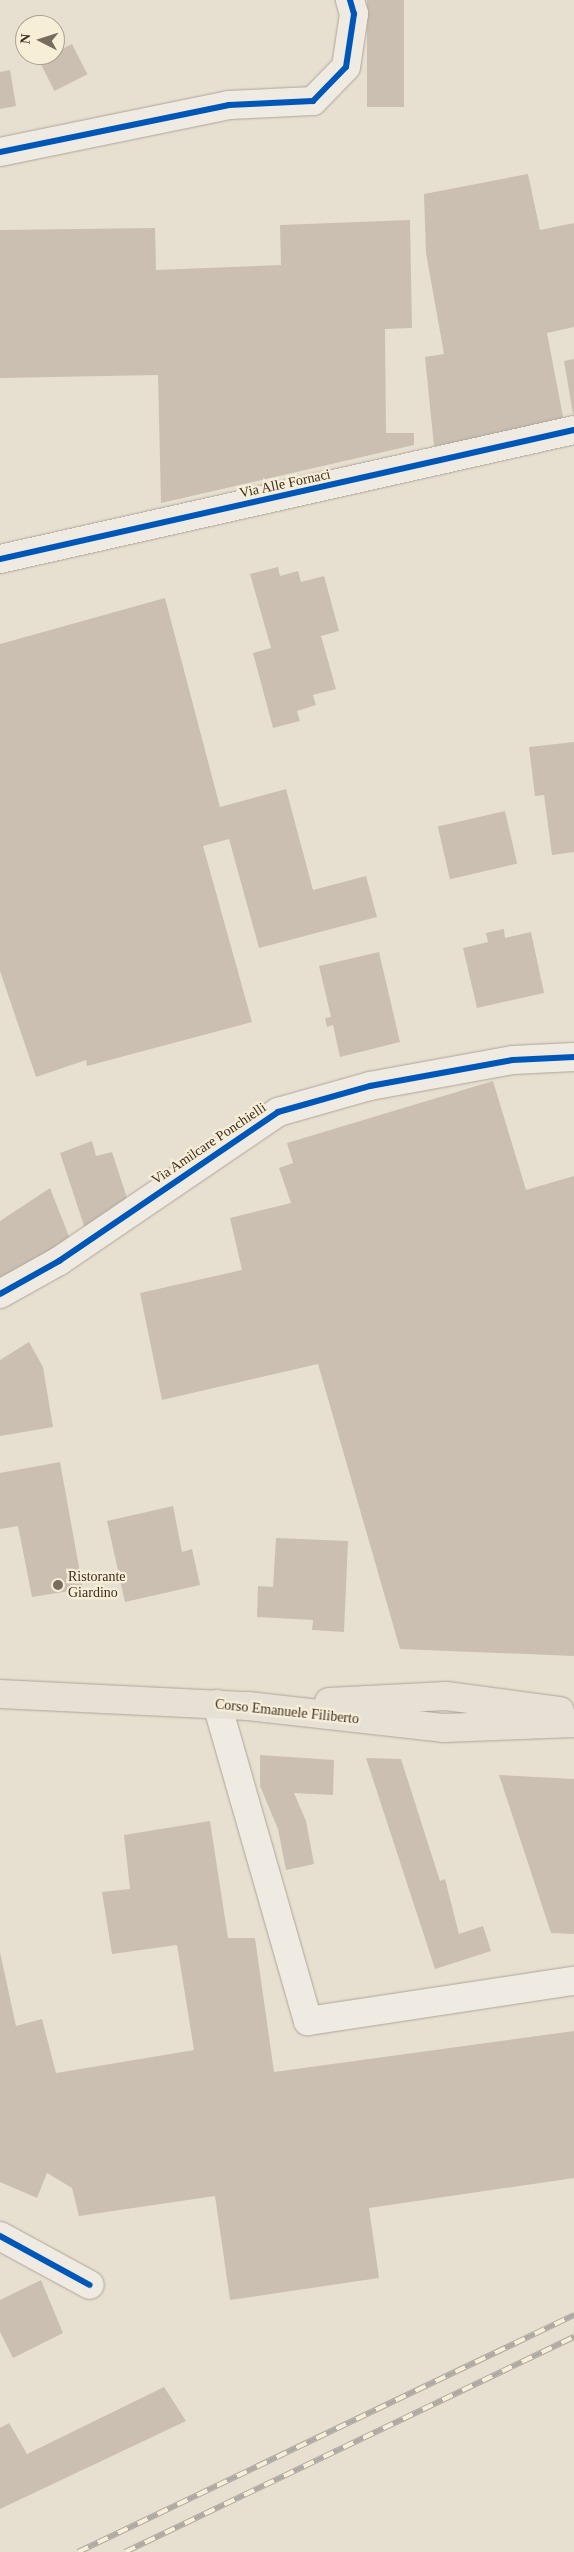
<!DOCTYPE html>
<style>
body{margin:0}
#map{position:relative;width:574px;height:2552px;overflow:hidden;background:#e7e0d1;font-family:"Times New Roman",serif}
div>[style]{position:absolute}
.building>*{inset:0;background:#cbbfb2;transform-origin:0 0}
.roads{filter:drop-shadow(0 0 1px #ada599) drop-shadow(0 0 1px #ada599)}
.minor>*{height:28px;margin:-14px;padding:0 14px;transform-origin:14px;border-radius:14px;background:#efebe3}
.major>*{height:28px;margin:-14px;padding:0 14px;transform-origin:14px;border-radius:14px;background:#e6e1d4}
.rail>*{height:5.5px;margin-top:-2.75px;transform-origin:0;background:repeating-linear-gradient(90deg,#f7eed8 0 11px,#afaaa2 0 22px);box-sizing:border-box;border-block:1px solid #afaaa2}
.cycleway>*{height:6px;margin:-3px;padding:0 3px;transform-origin:3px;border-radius:3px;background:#0057b8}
.dots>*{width:14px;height:14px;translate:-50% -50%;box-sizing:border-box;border:2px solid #f7eed8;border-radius:50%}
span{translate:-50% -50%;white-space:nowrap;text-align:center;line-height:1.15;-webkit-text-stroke:4.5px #f7eed8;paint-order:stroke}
.street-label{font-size:14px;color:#3d2e20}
.poi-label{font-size:14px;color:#3d2e20}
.left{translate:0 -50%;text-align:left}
.north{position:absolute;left:15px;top:15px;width:50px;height:50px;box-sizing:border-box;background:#f7eed8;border:1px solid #ada18e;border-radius:50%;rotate:275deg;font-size:14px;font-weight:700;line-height:20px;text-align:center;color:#3d2e20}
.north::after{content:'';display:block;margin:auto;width:18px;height:22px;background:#786c5e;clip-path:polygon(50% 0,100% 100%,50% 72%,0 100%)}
</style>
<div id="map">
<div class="building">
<i style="left:367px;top:0;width:37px;height:107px"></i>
<i style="left:72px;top:44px;width:34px;height:37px;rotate:63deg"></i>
<i style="clip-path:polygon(10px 70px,16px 106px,0 109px,0 72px)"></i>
<i style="clip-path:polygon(528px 174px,540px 230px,574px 223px,574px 327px,547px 333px,565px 427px,434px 446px,425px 357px,444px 354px,426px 253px,424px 194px)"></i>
<i style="clip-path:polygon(410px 220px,412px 328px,385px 329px,386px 433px,414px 433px,414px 445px,161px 503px,158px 375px,0 378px,0 230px,155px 228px,156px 270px,281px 265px,280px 225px)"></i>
<i style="clip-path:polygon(574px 359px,574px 414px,573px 414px,564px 361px)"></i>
<i style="clip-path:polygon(278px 567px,280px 576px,298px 571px,301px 582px,324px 576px,339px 631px,321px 636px,336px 689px,313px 695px,316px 705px,297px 711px,300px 721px,273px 728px,253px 653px,271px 648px,250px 574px)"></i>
<i style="clip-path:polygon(165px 598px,220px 807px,286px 789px,313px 890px,366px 876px,377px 917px,259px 948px,229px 839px,203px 846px,252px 1022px,87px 1066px,86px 1060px,36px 1077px,0 971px,0 644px)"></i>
<i style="clip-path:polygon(574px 742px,574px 852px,552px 855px,544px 795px,535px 796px,529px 747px)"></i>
<i style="left:505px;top:811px;width:54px;height:69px;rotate:77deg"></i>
<i style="clip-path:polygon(504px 929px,505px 938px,531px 932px,544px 993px,477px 1008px,463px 948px,488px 942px,486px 933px)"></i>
<i style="clip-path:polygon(379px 952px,400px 1042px,340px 1057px,333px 1025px,327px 1027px,325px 1018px,331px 1017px,319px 966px)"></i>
<i style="clip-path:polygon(493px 1081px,526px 1190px,574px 1176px,574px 1656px,400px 1649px,318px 1364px,162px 1400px,140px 1293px,242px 1270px,230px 1218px,291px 1203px,279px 1168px,293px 1163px,287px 1143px)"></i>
<i style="clip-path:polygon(92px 1141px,96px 1156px,112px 1152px,128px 1201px,85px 1229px,60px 1153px)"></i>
<i style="clip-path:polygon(50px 1188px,70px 1239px,0 1286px,0 1221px)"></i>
<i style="clip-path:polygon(29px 1342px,43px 1367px,53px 1427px,0 1436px,0 1360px)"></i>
<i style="clip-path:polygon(60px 1462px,83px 1589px,32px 1597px,18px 1526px,0 1529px,0 1473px)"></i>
<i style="clip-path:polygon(173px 1506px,182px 1552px,192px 1549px,200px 1585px,125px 1602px,107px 1521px)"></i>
<i style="clip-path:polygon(276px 1538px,348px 1541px,344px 1632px,312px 1630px,313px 1620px,257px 1617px,258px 1586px,273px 1587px)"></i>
<i style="clip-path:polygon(260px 1755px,334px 1760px,333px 1795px,294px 1793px,306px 1821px,314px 1864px,286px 1870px,278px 1829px,260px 1786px)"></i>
<i style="clip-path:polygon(366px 1758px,401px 1759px,440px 1881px,445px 1879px,459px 1934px,483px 1926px,491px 1951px,435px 1969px)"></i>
<i style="clip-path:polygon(499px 1775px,574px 1779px,574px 1934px,551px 1933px)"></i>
<i style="clip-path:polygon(210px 1821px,228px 1938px,255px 1938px,274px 2072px,574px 2031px,574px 2178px,369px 2208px,379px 2278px,230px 2300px,215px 2196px,79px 2216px,72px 2188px,47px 2173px,37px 2198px,0 2182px,0 1952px,16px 2026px,42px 2019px,56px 2073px,194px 2050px,177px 1945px,112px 1954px,102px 1892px,130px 1889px,124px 1835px)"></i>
<i style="clip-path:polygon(41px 2280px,63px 2333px,13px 2358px,0 2332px,0 2300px)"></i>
<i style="clip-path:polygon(164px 2387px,186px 2421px,0 2509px,0 2428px,9px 2423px,27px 2454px)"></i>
</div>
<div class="roads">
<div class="minor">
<i style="left:0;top:152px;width:234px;rotate:-11.6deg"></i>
<i style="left:229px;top:105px;width:84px;rotate:-2.7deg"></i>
<i style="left:313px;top:101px;width:47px;rotate:-45.9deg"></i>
<i style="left:346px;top:67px;width:54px;rotate:-81.4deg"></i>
<i style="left:354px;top:14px;width:15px;rotate:-106deg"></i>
<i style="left:0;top:559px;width:588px;rotate:-12.67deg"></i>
<i style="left:0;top:1294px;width:68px;rotate:-29.2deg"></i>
<i style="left:59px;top:1261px;width:265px;rotate:-34.2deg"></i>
<i style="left:278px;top:1112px;width:96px;rotate:-15.8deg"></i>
<i style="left:370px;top:1086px;width:145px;rotate:-10.3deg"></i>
<i style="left:513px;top:1060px;width:61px;rotate:-2.8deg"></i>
<i style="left:217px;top:1704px;width:330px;rotate:74deg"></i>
<i style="left:308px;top:2021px;width:269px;rotate:-8.6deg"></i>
<i style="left:0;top:2236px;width:102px;rotate:28.6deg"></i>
</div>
<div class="major">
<i style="left:0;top:1694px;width:248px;rotate:2.8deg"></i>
<i style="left:248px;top:1706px;width:196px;rotate:6.4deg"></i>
<i style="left:443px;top:1728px;width:131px;rotate:-2.2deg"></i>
<i style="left:329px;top:1702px;width:117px;rotate:-2.9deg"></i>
<i style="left:446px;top:1696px;width:115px;rotate:7.5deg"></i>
</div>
</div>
<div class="rail">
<i style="left:78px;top:2552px;width:550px;rotate:-25.54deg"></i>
<i style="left:125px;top:2552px;width:498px;rotate:-25.6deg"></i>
</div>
<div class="cycleway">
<i style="left:0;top:152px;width:234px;rotate:-11.6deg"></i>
<i style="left:229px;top:105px;width:84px;rotate:-2.7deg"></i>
<i style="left:313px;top:101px;width:47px;rotate:-45.9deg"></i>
<i style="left:346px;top:67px;width:54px;rotate:-81.4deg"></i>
<i style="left:354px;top:14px;width:15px;rotate:-106deg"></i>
<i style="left:0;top:559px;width:588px;rotate:-12.67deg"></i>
<i style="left:0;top:1294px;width:68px;rotate:-29.2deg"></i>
<i style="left:59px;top:1261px;width:265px;rotate:-34.2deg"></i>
<i style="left:278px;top:1112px;width:96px;rotate:-15.8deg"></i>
<i style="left:370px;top:1086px;width:145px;rotate:-10.3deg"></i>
<i style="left:513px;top:1060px;width:61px;rotate:-2.8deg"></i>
<i style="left:0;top:2236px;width:102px;rotate:28.6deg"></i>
</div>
<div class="dots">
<i style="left:58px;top:1585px;background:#786c5e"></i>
</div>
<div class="street-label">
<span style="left:285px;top:484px;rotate:-12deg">Via Alle Fornaci</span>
<span style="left:209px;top:1144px;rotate:-34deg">Via Amilcare Ponchielli</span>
<span style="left:287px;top:1712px;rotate:6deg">Corso Emanuele Filiberto</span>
</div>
<div class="poi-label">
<span class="left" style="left:68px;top:1585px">Ristorante<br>Giardino</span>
</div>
<div class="north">N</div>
</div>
